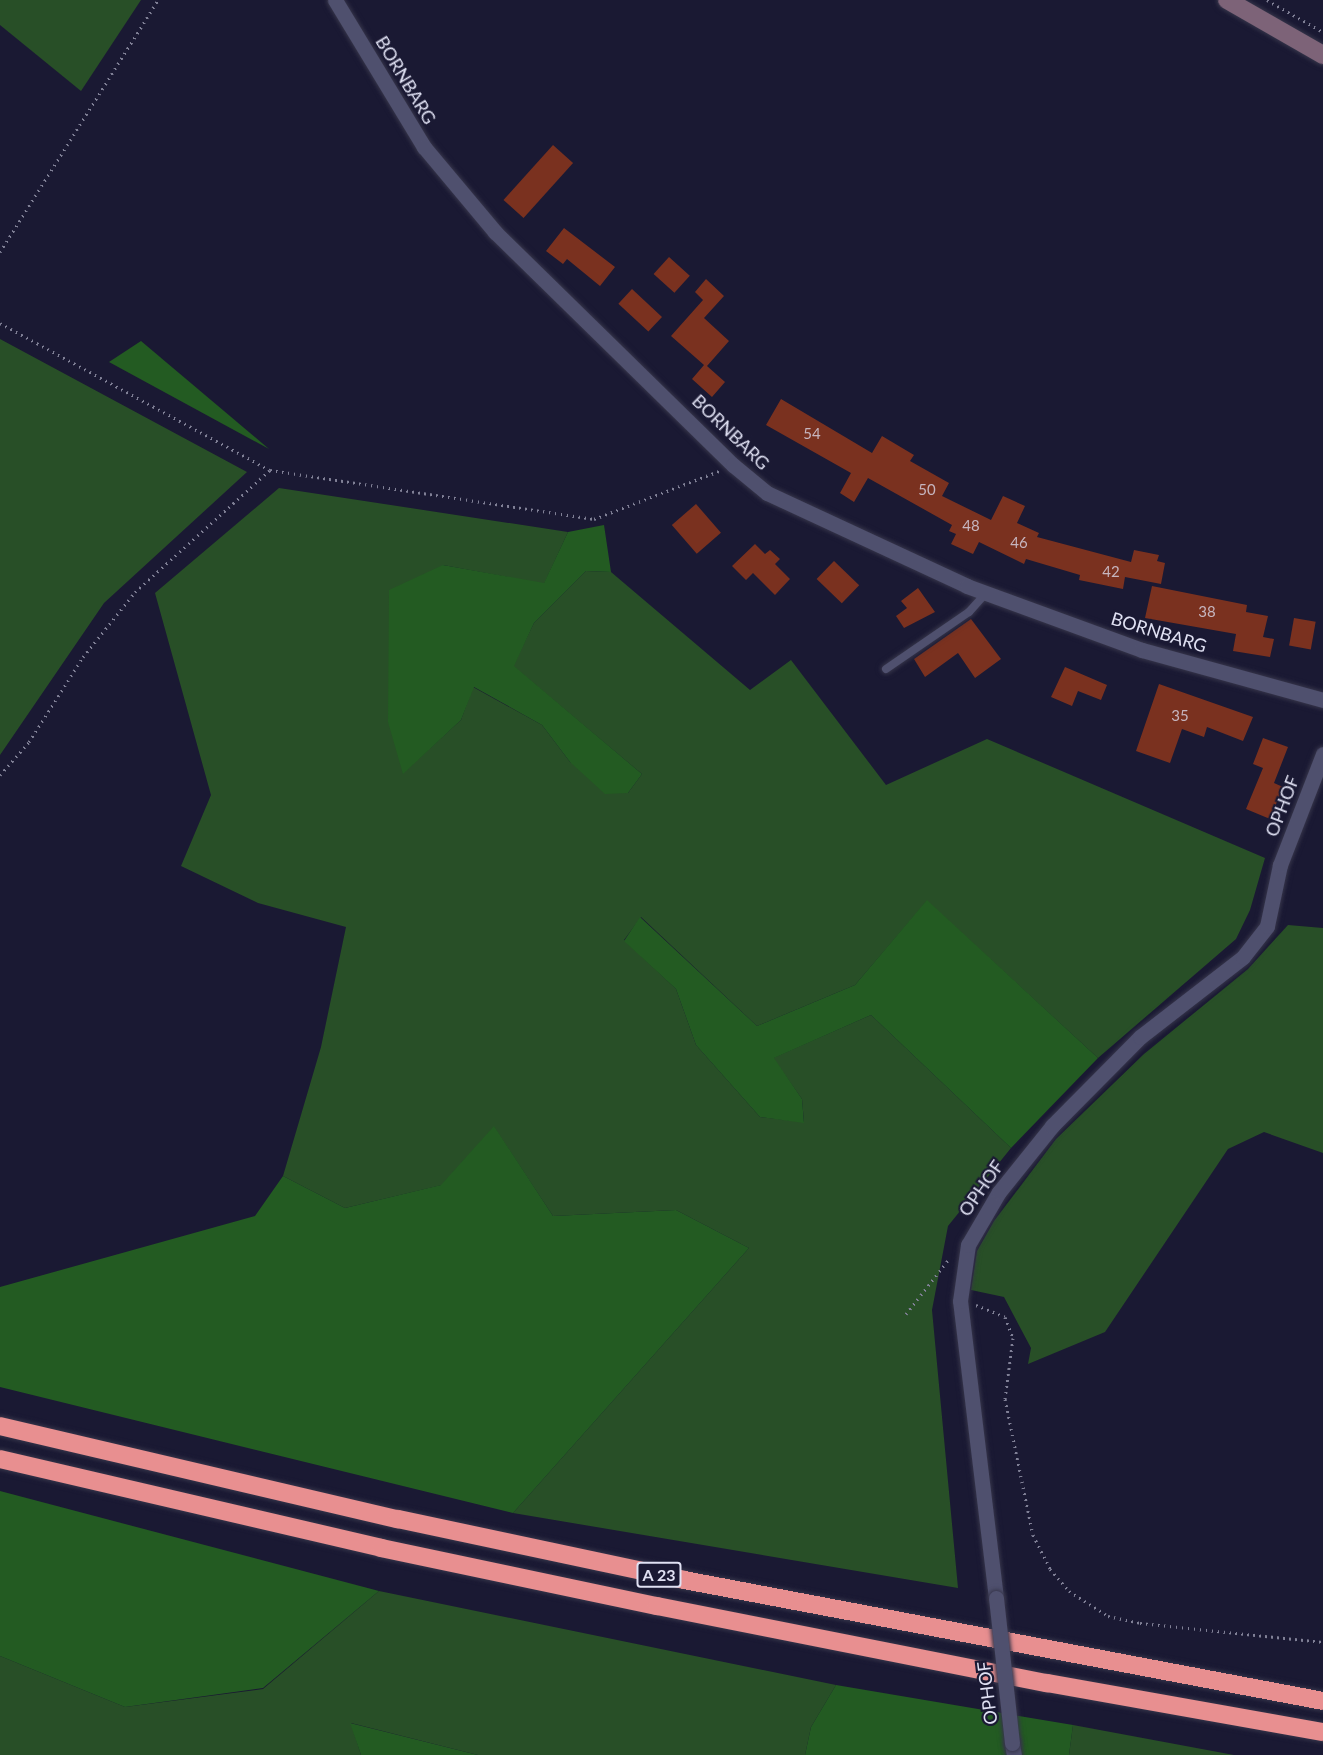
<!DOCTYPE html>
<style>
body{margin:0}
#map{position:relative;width:1323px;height:1755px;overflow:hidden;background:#1a1933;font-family:Lato,sans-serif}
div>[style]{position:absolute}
.green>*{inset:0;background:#284f27}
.forest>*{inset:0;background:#235b22}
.building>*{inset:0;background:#7a311f;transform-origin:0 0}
.path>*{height:3px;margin-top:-1.5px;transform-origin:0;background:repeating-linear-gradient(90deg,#808096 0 1.5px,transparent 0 6px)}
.roads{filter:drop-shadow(0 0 2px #36354a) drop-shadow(0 0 2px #36354a)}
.lane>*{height:8px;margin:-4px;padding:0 4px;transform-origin:4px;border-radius:4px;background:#4f506e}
.street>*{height:15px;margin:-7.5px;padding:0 7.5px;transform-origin:7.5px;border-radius:7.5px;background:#4f506e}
.secondary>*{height:18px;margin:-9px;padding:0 9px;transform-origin:9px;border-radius:9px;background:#7d6378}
.highway>*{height:18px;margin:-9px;padding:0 9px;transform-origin:9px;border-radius:9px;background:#e88f90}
.bridges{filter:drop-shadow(0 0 2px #36354a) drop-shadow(0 0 2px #36354a)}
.street-bridge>*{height:15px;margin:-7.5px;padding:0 7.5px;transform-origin:7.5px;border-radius:7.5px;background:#4f506e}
span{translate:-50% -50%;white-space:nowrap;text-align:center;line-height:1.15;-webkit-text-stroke:4.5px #1a1933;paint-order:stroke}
.number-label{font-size:15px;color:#c6b5be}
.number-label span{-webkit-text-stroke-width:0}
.shield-label span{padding:2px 4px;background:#1a1933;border:2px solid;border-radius:4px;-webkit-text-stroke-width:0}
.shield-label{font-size:16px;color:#e0e1f3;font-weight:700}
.street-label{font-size:18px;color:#e0e1f3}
</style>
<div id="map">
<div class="green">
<i style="clip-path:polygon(0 0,141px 0,81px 91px,0 25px)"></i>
<i style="clip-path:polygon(0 339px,247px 472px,104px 603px,0 755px)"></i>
<i style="clip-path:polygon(279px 488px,568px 532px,544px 584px,443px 565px,403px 773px,461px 720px,473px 687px,542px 725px,570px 762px,628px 793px,642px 774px,513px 666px,534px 623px,586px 571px,611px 572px,750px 690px,791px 660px,886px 785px,987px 739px,1265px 858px,1250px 910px,1236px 939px,1098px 1058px,927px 901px,855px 985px,757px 1026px,641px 917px,624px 940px,676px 989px,696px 1045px,760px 1117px,804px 1122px,802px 1099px,773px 1058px,871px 1015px,1011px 1148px,948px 1226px,932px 1310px,958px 1588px,513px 1513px,749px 1248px,676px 1210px,553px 1216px,494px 1127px,442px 1185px,345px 1208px,283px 1176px,321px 1047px,346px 927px,258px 903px,181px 866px,211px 795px,155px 593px)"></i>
<i style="clip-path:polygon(1288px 925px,1323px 928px,1323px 1153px,1264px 1132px,1228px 1149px,1105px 1332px,1028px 1364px,1031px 1348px,1004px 1297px,971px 1290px,977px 1251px,994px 1221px,1056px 1139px,1144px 1054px,1248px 969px)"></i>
<i style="clip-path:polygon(379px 1591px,836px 1685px,811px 1727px,805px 1755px,478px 1755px,351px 1723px,361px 1755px,0 1755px,0 1656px,125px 1707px,263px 1689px)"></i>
<i style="clip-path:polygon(1073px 1725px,1234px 1755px,1069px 1755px)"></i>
</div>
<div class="forest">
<i style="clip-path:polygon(141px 341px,269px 449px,109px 362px)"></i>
<i style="clip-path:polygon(604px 525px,611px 572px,586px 571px,534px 623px,514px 666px,642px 774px,628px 793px,605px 794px,570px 762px,542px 725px,474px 687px,461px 720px,403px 774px,388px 722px,389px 590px,443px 565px,544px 583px,568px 532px)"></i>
<i style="clip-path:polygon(927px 900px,1098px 1058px,1011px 1148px,871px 1015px,774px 1058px,802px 1099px,804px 1123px,760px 1117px,696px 1045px,676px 989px,624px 941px,640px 917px,757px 1026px,855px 985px)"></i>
<i style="clip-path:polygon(494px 1126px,553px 1216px,676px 1210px,749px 1248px,513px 1513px,0 1387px,0 1287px,255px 1216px,283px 1176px,345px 1208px,441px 1185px)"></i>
<i style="clip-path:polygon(0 1491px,379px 1591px,263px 1688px,125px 1707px,0 1656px)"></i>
<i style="clip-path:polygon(836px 1685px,1073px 1725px,1069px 1755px,805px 1755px,811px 1727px)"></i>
<i style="clip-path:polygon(350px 1723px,478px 1755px,361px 1755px)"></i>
</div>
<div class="building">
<i style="left:553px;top:145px;width:27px;height:74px;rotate:42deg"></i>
<i style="clip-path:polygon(564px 228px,615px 267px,600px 286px,567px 259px,563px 264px,546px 251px)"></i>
<i style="left:669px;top:257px;width:28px;height:23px;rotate:42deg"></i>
<i style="clip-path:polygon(706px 279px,724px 296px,704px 318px,729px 341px,707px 366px,725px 382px,712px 397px,692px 379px,704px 365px,671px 336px,703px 300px,695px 292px)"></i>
<i style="left:632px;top:289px;width:41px;height:20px;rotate:43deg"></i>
<i style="clip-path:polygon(781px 399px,872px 453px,882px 436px,914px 455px,910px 461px,949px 483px,942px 496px,991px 520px,1003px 496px,1025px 506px,1017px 523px,1039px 533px,1037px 537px,1131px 562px,1134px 550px,1159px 555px,1157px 561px,1165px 563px,1161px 584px,1125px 577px,1123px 589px,1079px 580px,1080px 575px,1026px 559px,1024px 564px,979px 542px,973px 554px,951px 544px,956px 534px,949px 531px,952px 525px,868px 478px,854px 502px,840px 493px,851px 473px,766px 425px)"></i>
<i style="left:696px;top:504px;width:38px;height:32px;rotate:49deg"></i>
<i style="clip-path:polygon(755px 544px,765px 554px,770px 550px,780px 559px,775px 564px,790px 579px,775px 595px,753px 573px,746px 580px,732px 566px)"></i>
<i style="left:834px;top:561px;width:35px;height:25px;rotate:44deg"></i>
<i style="clip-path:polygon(1152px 586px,1247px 605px,1246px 612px,1268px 616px,1263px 637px,1274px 639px,1270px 657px,1233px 651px,1236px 634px,1145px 618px)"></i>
<i style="clip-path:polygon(918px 588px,935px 612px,904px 628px,896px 616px,907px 608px,901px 601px)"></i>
<i style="left:1294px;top:618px;width:22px;height:28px;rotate:10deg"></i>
<i style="clip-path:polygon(971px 619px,1001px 659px,975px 678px,958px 653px,925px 677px,914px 659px)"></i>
<i style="clip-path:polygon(1065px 667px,1107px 685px,1101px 700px,1078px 691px,1072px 706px,1051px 697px)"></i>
<i style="clip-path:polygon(1159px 684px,1253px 717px,1243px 741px,1207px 727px,1204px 737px,1182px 729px,1170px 763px,1136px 751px)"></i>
<i style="clip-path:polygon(1263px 738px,1288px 747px,1274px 783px,1283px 787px,1270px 819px,1246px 809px,1263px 768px,1253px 764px)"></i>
</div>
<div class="path">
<i style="left:1267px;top:0;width:64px;rotate:29.7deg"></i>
<i style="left:0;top:252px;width:297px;rotate:-57.9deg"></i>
<i style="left:0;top:323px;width:307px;rotate:28.6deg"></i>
<i style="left:270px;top:470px;width:328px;rotate:8.6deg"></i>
<i style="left:594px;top:519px;width:134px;rotate:-21deg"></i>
<i style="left:0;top:775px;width:44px;rotate:-48.7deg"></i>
<i style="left:29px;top:742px;width:101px;rotate:-57.6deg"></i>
<i style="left:83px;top:657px;width:83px;rotate:-51.3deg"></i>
<i style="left:135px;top:592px;width:182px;rotate:-42.1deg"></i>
<i style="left:976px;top:1305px;width:31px;rotate:22deg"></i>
<i style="left:1005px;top:1317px;width:22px;rotate:69deg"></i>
<i style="left:1013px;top:1338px;width:62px;rotate:97.5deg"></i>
<i style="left:1005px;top:1399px;width:139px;rotate:78.4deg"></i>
<i style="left:1033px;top:1535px;width:38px;rotate:63deg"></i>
<i style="left:1050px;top:1569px;width:29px;rotate:49deg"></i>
<i style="left:1069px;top:1591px;width:46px;rotate:32.7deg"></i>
<i style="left:1108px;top:1616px;width:33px;rotate:12deg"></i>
<i style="left:1140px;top:1623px;width:184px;rotate:5.9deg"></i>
<i style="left:906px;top:1314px;width:70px;rotate:-52deg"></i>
</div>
<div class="roads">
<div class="lane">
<i style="left:886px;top:669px;width:101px;rotate:-34.5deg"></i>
<i style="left:969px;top:612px;width:25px;rotate:-48deg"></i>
</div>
<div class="street">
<i style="left:335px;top:0;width:172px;rotate:58.8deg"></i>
<i style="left:424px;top:147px;width:111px;rotate:50.1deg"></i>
<i style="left:495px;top:232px;width:333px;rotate:44.4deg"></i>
<i style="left:733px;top:465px;width:44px;rotate:39.5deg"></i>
<i style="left:767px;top:493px;width:221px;rotate:24.9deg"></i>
<i style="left:967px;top:586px;width:186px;rotate:20.1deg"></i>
<i style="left:1142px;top:650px;width:188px;rotate:15.4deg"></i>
<i style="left:996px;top:1598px;width:299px;rotate:-96.9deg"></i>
<i style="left:960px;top:1301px;width:57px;rotate:-81.9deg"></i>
<i style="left:968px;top:1245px;width:61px;rotate:-59.7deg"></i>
<i style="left:999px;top:1192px;width:85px;rotate:-51.2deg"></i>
<i style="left:1052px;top:1126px;width:125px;rotate:-45.3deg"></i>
<i style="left:1140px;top:1037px;width:130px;rotate:-37.8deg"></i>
<i style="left:1243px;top:957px;width:39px;rotate:-52deg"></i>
<i style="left:1267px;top:926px;width:62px;rotate:-78deg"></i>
<i style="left:1280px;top:865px;width:119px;rotate:-68.8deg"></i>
<i style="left:1012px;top:1743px;width:12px;rotate:81deg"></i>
</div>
<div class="secondary">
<i style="left:1227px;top:0;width:111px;rotate:29.8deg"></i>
</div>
<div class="highway">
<i style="left:0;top:1426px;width:409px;rotate:13.2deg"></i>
<i style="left:398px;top:1519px;width:292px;rotate:12deg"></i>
<i style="left:684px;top:1580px;width:650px;rotate:10.72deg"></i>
<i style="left:0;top:1459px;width:391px;rotate:13.1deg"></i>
<i style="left:381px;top:1548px;width:282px;rotate:11.9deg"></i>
<i style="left:657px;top:1606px;width:398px;rotate:11.2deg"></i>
<i style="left:1047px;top:1683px;width:280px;rotate:10.1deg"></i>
</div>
</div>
<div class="bridges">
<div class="street-bridge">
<i style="left:996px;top:1598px;width:146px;rotate:83.7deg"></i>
</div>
</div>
<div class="number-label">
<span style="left:812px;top:434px">54</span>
<span style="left:927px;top:490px">50</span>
<span style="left:971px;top:526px">48</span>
<span style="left:1019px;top:543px">46</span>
<span style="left:1111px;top:572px">42</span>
<span style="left:1207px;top:612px">38</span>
<span style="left:1180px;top:716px">35</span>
</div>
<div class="shield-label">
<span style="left:659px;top:1575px">A 23</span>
</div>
<div class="street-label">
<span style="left:406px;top:80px;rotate:59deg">BORNBARG</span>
<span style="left:731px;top:432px;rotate:44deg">BORNBARG</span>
<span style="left:1159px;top:632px;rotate:17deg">BORNBARG</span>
<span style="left:1282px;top:806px;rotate:-69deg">OPHOF</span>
<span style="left:981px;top:1188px;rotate:-55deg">OPHOF</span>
<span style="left:987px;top:1693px;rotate:-97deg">OPHOF</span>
</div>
</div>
